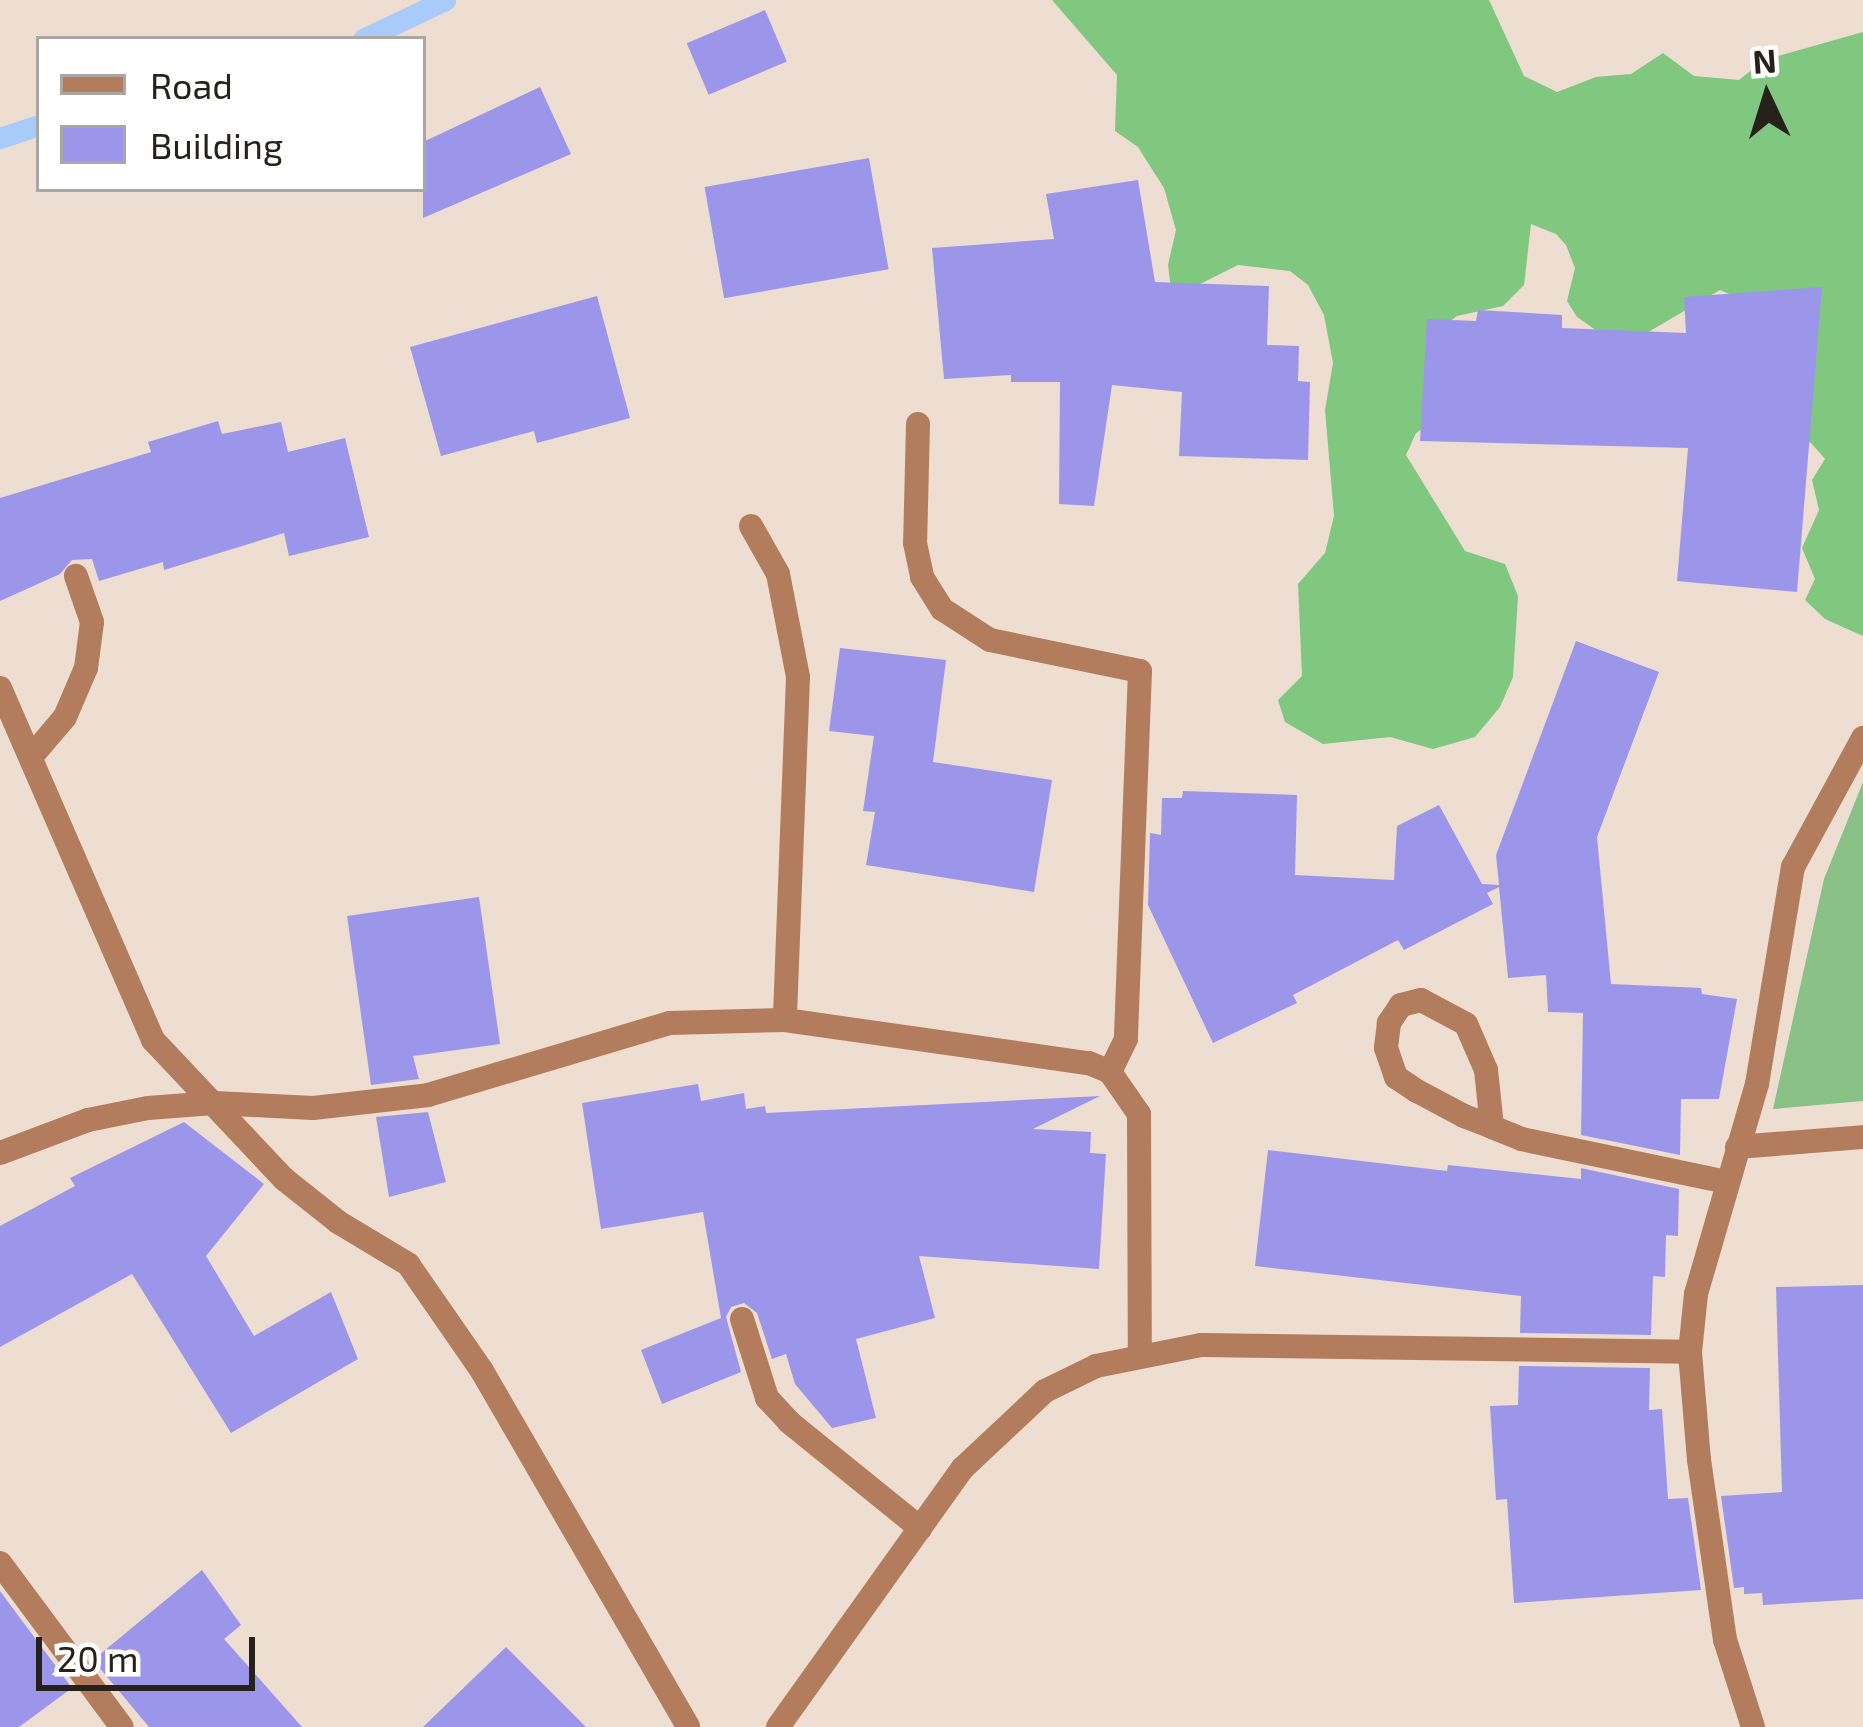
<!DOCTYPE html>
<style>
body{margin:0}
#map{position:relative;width:1863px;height:1727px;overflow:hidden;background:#eeddd1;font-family:"Exo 2",sans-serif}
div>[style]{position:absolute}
.green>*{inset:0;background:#89c187}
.forest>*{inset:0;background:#80c77f}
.stream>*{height:21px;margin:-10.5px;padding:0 10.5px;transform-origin:10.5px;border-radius:10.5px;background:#a9cbf9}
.building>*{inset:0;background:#9c96eb;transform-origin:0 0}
.lane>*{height:24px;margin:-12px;padding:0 12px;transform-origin:12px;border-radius:12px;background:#b37c5c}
.street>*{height:24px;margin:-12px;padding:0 12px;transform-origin:12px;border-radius:12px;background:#b37c5c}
span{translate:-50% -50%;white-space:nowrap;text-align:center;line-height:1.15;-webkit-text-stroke:9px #fff;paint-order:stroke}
.legend{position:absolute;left:36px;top:36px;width:390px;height:156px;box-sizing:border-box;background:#fff;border:3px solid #a9a6a4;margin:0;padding:15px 21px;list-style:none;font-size:36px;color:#27211c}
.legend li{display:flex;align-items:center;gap:24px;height:60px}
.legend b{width:60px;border:3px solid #a9a6a4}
.north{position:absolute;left:1707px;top:36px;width:120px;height:120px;-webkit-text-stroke:9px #fff;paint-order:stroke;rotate:356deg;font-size:33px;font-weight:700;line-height:48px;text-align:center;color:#27211c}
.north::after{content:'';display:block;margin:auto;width:42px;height:54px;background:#27211c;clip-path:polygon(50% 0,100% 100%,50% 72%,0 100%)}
.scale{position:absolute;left:36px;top:1637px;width:219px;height:54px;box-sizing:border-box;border:6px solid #27211c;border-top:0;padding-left:15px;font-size:36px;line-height:42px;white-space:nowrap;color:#27211c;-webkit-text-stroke:9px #fff;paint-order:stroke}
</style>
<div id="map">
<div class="green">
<i style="clip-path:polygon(1863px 782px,1863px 1101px,1773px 1109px,1824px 879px)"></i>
</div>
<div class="forest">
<i style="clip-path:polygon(1052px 0,1489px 0,1524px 76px,1557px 92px,1596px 77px,1631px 74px,1663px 53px,1694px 76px,1739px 80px,1764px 60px,1863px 32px,1863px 636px,1825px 619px,1805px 600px,1815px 579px,1802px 548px,1819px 510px,1812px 480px,1825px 459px,1811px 443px,1770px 423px,1743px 300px,1720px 290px,1633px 341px,1607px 338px,1577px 317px,1567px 301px,1575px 268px,1566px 245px,1556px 234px,1531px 224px,1524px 285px,1503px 306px,1457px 316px,1435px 333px,1440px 418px,1416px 433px,1406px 455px,1465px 551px,1505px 564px,1518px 596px,1513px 677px,1500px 707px,1475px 737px,1433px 749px,1390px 737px,1323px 744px,1285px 722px,1278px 700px,1302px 676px,1298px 584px,1325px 553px,1334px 516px,1325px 410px,1333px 363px,1324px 315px,1308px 285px,1290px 271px,1238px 265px,1172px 298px,1168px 265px,1176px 230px,1164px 188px,1138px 147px,1115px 131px,1117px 75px)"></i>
</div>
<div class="stream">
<i style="left:363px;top:39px;width:91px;rotate:-25.4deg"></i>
<i style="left:0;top:138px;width:41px;rotate:-18.4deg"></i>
</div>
<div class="building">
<i style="left:765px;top:10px;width:56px;height:85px;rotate:67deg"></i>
<i style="clip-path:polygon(540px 87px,571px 154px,423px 218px,423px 142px)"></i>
<i style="left:869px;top:158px;width:113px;height:167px;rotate:80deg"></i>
<i style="clip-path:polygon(1138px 180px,1155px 282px,1269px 286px,1267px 345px,1299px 346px,1298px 381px,1310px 382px,1308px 460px,1179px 456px,1182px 392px,1112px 385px,1094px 506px,1059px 504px,1060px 382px,1011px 382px,1011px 375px,944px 379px,932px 248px,1054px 239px,1046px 194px)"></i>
<i style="clip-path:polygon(1822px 287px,1797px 592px,1677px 581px,1688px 448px,1420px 441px,1427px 319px,1476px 321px,1478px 310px,1562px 315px,1562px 328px,1686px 333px,1684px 297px)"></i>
<i style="clip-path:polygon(597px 296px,630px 418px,537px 443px,534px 431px,441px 456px,410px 347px)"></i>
<i style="clip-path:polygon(218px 421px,222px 434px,281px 422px,288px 452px,345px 438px,369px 537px,289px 556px,284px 533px,164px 570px,163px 562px,99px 581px,92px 559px,72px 560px,60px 574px,0 601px,0 498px,151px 452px,148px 442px)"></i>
<i style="clip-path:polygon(1576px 641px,1659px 672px,1597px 837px,1611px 984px,1701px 988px,1702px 994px,1737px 999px,1719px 1099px,1681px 1099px,1680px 1155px,1581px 1135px,1583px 1013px,1548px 1012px,1546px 975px,1508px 978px,1499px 887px,1487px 893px,1493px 904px,1404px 950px,1398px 940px,1293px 995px,1297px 1003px,1213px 1043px,1148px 905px,1150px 833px,1161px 835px,1162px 798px,1182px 798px,1183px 791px,1297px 795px,1295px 875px,1394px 880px,1397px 826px,1439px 805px,1482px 884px,1499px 885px,1496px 855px)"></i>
<i style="clip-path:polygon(840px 648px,946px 660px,933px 762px,1052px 780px,1034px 892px,866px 865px,875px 812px,863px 811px,874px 736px,829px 731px)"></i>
<i style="clip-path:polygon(479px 897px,500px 1044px,413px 1056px,419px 1079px,371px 1085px,347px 916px)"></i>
<i style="clip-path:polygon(698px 1084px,701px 1101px,744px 1093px,746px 1109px,765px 1106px,766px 1113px,1100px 1096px,1033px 1129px,1091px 1132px,1090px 1153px,1106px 1154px,1099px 1269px,919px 1256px,935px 1318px,856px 1339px,876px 1418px,832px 1428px,795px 1384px,786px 1354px,772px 1359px,757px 1313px,744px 1303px,731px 1307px,726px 1317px,741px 1372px,662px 1404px,641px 1350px,721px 1318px,703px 1212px,601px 1229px,582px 1103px)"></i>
<i style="clip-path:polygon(428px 1112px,446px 1182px,389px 1197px,376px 1117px)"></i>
<i style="clip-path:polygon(184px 1122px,264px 1184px,206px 1256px,254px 1336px,331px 1292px,358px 1359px,231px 1433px,132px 1274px,0 1347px,0 1226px,75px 1186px,70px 1178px)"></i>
<i style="clip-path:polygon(1268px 1150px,1447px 1171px,1448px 1165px,1581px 1179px,1581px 1168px,1679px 1189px,1678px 1236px,1666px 1235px,1665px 1277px,1653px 1276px,1651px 1335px,1520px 1333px,1521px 1296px,1255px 1266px)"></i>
<i style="clip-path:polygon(1863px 1285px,1863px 1599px,1763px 1605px,1762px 1593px,1744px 1594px,1744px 1587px,1734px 1588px,1721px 1496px,1782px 1492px,1776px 1287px)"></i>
<i style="clip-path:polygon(1519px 1366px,1650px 1368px,1649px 1410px,1662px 1409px,1668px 1499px,1688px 1498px,1701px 1590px,1514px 1603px,1507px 1499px,1496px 1500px,1490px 1406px,1518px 1405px)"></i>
<i style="clip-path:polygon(202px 1570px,241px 1625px,224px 1639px,302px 1727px,149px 1727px,93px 1660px)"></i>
<i style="clip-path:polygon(0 1591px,72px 1688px,19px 1727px,0 1727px)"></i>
<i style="clip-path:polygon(506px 1647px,586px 1727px,423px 1727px)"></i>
</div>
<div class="lane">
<i style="left:751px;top:526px;width:55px;rotate:60.6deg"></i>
<i style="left:778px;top:574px;width:105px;rotate:79deg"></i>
<i style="left:798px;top:677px;width:343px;rotate:92.2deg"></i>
<i style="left:31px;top:757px;width:52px;rotate:-49.6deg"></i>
<i style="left:65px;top:717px;width:53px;rotate:-66.8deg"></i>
<i style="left:86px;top:668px;width:46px;rotate:-82.6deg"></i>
<i style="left:92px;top:622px;width:49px;rotate:-109.2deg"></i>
<i style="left:1492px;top:1127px;width:57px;rotate:-96deg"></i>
<i style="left:1486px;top:1070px;width:50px;rotate:-113.5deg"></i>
<i style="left:1466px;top:1024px;width:51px;rotate:-151.9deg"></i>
<i style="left:1421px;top:1000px;width:21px;rotate:166deg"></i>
<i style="left:1401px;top:1005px;width:22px;rotate:124deg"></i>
<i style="left:1389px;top:1023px;width:25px;rotate:97deg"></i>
<i style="left:1386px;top:1048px;width:31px;rotate:71deg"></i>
<i style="left:1396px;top:1077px;width:25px;rotate:34deg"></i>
<i style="left:1417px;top:1091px;width:53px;rotate:28deg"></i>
<i style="left:1464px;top:1116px;width:30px;rotate:21deg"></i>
<i style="left:1492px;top:1127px;width:31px;rotate:22deg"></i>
<i style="left:1521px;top:1139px;width:209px;rotate:11.8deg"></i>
<i style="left:1737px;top:1147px;width:126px;rotate:-4.5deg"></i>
<i style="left:742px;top:1319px;width:83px;rotate:72.4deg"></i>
<i style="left:767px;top:1398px;width:33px;rotate:47deg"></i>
<i style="left:789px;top:1422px;width:169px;rotate:39deg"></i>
<i style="left:0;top:1563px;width:204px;rotate:53.4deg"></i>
</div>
<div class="street">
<i style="left:918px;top:424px;width:119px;rotate:91.4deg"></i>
<i style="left:915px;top:543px;width:35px;rotate:78deg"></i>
<i style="left:922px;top:577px;width:38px;rotate:58deg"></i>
<i style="left:942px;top:609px;width:57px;rotate:32.9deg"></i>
<i style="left:990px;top:640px;width:153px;rotate:11.7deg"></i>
<i style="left:1140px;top:671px;width:368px;rotate:92.2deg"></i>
<i style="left:1126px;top:1039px;width:37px;rotate:116deg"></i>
<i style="left:0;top:688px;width:384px;rotate:66.5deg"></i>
<i style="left:153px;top:1040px;width:191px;rotate:46.7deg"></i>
<i style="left:284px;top:1179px;width:69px;rotate:38.5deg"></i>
<i style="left:338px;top:1222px;width:82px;rotate:31deg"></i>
<i style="left:408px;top:1264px;width:130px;rotate:55.3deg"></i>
<i style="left:482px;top:1371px;width:411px;rotate:59.9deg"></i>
<i style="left:0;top:1153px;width:94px;rotate:-20.6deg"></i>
<i style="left:88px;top:1120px;width:61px;rotate:-11.3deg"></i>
<i style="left:148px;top:1108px;width:66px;rotate:-4.3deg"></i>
<i style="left:214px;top:1103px;width:99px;rotate:2.9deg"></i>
<i style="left:313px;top:1108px;width:116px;rotate:-6.4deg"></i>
<i style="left:428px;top:1095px;width:252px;rotate:-16.6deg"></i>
<i style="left:670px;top:1023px;width:115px;rotate:-1.5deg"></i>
<i style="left:785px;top:1020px;width:307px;rotate:8.1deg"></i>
<i style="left:1089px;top:1063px;width:23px;rotate:23deg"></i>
<i style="left:1110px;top:1072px;width:51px;rotate:55.4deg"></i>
<i style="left:1139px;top:1114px;width:239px;rotate:89.8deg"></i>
<i style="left:778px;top:1727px;width:318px;rotate:-54.5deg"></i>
<i style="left:963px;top:1468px;width:112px;rotate:-43.2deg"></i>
<i style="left:1045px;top:1391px;width:57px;rotate:-26.1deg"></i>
<i style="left:1096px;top:1366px;width:107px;rotate:-11.3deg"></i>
<i style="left:1201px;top:1345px;width:489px;rotate:0.8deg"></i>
<i style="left:1753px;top:1727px;width:91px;rotate:-107.8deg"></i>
<i style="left:1725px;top:1640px;width:182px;rotate:-98.2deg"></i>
<i style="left:1699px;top:1460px;width:108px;rotate:-94.8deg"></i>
<i style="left:1690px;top:1352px;width:58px;rotate:-84.1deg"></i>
<i style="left:1696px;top:1294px;width:219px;rotate:-73.8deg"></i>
<i style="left:1757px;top:1084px;width:220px;rotate:-80.6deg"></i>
<i style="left:1793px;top:867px;width:147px;rotate:-61.5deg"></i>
</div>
<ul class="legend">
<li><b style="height:15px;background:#b37c5c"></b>Road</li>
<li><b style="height:33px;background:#9c96eb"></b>Building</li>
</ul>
<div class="north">N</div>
<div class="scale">20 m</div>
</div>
